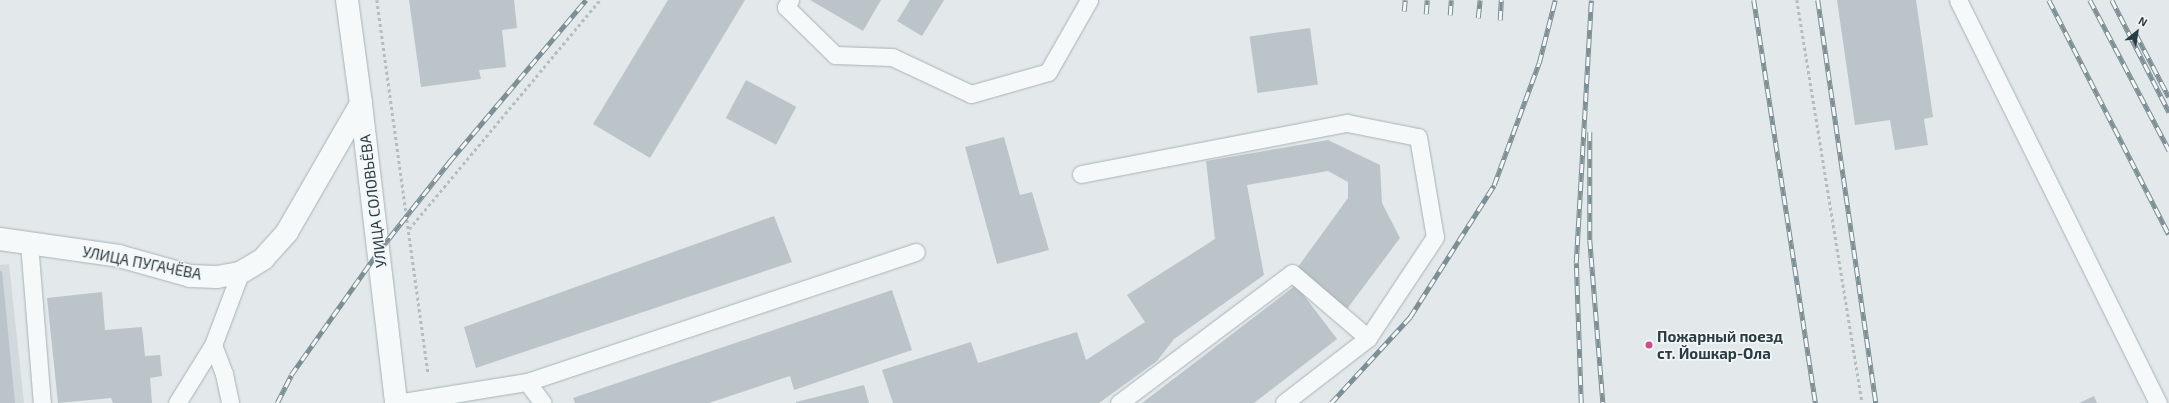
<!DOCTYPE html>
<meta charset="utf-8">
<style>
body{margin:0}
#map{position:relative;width:2169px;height:403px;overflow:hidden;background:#e3e9eb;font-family:"Exo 2",sans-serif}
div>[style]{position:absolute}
.built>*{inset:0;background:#d2d9dd}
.building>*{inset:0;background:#bbc4c9;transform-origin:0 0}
.path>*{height:2.5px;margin-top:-1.25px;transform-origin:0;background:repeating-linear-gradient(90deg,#b5bdbf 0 3px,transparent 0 6px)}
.roads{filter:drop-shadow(0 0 1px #a8b2b6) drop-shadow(0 0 1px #a8b2b6)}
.service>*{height:17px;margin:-8.5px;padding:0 8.5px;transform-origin:8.5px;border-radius:8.5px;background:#f6f9f9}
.minor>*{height:22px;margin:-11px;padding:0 11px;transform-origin:11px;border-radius:11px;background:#f6f9f9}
.tertiary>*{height:22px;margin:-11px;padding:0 11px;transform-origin:11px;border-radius:11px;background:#f6f9f9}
.rail>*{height:4.5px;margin-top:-2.25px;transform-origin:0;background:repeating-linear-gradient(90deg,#f3f7f8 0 9px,#7d8e95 0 18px);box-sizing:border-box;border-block:1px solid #7d8e95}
.dots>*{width:11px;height:11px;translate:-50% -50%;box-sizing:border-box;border:2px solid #f3f7f8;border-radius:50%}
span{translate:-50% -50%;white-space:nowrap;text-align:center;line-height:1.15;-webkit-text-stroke:3px #f3f7f8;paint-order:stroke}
.street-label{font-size:15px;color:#2b3d44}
.poi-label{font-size:15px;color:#2b3d44;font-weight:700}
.left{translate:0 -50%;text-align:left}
.north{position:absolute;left:2117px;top:12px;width:40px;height:40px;-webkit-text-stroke:3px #f3f7f8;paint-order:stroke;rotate:30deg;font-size:11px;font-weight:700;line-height:16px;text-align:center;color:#2b3d44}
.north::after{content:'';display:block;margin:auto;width:14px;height:18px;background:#2b3d44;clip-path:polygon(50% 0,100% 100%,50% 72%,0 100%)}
</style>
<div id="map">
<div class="built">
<i style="clip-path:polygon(9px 264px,24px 403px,0 403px,0 265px)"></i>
</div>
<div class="building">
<i style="clip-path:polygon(409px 0,514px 0,517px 28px,502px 30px,506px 67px,479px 70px,481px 79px,421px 87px)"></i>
<i style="clip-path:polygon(668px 0,745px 0,650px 158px,593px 124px)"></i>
<i style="clip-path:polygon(810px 0,881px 0,863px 31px)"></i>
<i style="clip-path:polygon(910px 0,944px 0,922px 36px,897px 21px)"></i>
<i style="clip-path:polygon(1837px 0,1916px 0,1933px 117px,1924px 119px,1928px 145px,1895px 150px,1890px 120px,1855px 125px)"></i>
<i style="left:1310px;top:28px;width:57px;height:61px;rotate:82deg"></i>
<i style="left:746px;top:80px;width:57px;height:43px;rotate:28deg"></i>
<i style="clip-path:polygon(1004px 137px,1020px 195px,1032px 192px,1049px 250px,997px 264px,965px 147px)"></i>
<i style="clip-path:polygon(1328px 140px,1380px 165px,1382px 203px,1400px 238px,1347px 309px,1295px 271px,1348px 198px,1348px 182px,1328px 171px,1247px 185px,1264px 275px,1174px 339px,1157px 361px,1099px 403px,893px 403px,882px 370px,971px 342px,978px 363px,1077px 332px,1086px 360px,1145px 322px,1127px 295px,1215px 239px,1206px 161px)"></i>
<i style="clip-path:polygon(774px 216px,792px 262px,476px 368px,464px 327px)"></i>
<i style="clip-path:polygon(0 271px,2px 271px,15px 403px,0 403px)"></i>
<i style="clip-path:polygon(1296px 285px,1337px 339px,1254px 403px,1142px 403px)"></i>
<i style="clip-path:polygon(892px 290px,912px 350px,794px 390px,790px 376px,709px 403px,575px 403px,573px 398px)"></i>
<i style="clip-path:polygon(102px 292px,105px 330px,142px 327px,145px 356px,160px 355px,162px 376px,150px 378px,152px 403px,113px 403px,111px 398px,58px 403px,47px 298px)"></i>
<i style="clip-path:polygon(864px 385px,869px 403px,796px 403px,796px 402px)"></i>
<i style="clip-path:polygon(2094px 396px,2097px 403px,2079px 403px)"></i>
</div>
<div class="path">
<i style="left:377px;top:0;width:376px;rotate:82.2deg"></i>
<i style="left:1797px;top:0;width:408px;rotate:80.8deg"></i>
<i style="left:409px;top:229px;width:298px;rotate:-50.2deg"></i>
</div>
<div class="roads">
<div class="service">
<i style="left:790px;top:0;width:8px;rotate:120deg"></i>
<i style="left:786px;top:7px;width:69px;rotate:44.4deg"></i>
<i style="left:835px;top:55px;width:57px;rotate:2deg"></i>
<i style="left:892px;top:57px;width:87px;rotate:25.1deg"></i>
<i style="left:971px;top:94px;width:80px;rotate:-15.9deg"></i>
<i style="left:1048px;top:72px;width:83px;rotate:-60.3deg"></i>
<i style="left:1958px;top:0;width:450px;rotate:63.6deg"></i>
<i style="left:1081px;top:174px;width:271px;rotate:-10.9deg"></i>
<i style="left:1347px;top:123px;width:72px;rotate:11.2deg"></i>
<i style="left:1418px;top:137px;width:101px;rotate:80.4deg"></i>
<i style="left:1435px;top:237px;width:121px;rotate:123.6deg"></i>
<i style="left:1368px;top:338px;width:106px;rotate:142.3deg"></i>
<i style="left:29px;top:243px;width:161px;rotate:85.4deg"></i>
<i style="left:213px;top:345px;width:31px;rotate:69deg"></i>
<i style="left:224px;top:374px;width:30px;rotate:78deg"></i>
<i style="left:527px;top:382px;width:26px;rotate:53deg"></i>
<i style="left:177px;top:403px;width:68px;rotate:-58.2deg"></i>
<i style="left:213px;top:345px;width:77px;rotate:-69.4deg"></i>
<i style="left:397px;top:403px;width:132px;rotate:-9.2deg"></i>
<i style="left:527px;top:382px;width:410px;rotate:-18.5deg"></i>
<i style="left:1119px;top:403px;width:216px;rotate:-36.9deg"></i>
<i style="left:1292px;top:273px;width:100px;rotate:40.5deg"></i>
</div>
<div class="minor">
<i style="left:0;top:239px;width:120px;rotate:8.1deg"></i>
<i style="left:119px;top:256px;width:74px;rotate:15.7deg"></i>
<i style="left:190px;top:276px;width:27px;rotate:2deg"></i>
<i style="left:217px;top:277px;width:23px;rotate:-10deg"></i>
<i style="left:240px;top:273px;width:27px;rotate:-31deg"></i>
<i style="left:263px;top:259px;width:36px;rotate:-48deg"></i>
<i style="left:287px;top:232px;width:148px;rotate:-60deg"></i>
</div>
<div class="tertiary">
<i style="left:347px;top:0;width:105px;rotate:82.3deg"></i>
<i style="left:361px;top:104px;width:301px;rotate:83.3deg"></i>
</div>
</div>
<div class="rail">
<i style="left:1754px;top:0;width:408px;rotate:81.3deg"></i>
<i style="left:1818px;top:0;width:407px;rotate:81.8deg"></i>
<i style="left:2049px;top:0;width:263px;rotate:62.9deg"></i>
<i style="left:2090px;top:0;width:170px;rotate:62.2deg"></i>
<i style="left:2112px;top:0;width:126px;rotate:63deg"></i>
<i style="left:1404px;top:11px;width:11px;rotate:-85deg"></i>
<i style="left:1426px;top:14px;width:14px;rotate:-86deg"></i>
<i style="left:1450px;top:15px;width:15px;rotate:-86deg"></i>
<i style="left:1478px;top:18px;width:18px;rotate:-84deg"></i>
<i style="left:1500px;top:20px;width:20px;rotate:-87deg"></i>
<i style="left:2136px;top:34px;width:71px;rotate:62.4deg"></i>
<i style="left:1590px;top:132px;width:108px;rotate:90deg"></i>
<i style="left:1590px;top:240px;width:164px;rotate:85.4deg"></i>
<i style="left:277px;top:403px;width:31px;rotate:-63deg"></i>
<i style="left:291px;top:375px;width:151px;rotate:-54.7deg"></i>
<i style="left:378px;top:252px;width:115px;rotate:-51.7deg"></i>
<i style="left:449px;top:162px;width:212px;rotate:-49.8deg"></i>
<i style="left:1331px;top:403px;width:117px;rotate:-47.4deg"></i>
<i style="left:1410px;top:317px;width:156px;rotate:-57.5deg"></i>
<i style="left:1494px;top:185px;width:130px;rotate:-69.8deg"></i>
<i style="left:1539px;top:63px;width:65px;rotate:-75.7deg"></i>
<i style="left:1581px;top:403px;width:140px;rotate:-92deg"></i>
<i style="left:1576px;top:263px;width:263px;rotate:-86.7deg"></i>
</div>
<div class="dots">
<i style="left:1649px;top:345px;background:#ce4b8c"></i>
</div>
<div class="street-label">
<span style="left:373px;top:201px;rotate:-97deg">УЛИЦА СОЛОВЬЁВА</span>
<span style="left:142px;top:263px;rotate:11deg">УЛИЦА ПУГАЧЁВА</span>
</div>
<div class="poi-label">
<span class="left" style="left:1657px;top:345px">Пожарный поезд<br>ст. Йошкар-Ола</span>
</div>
<div class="north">N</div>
</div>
